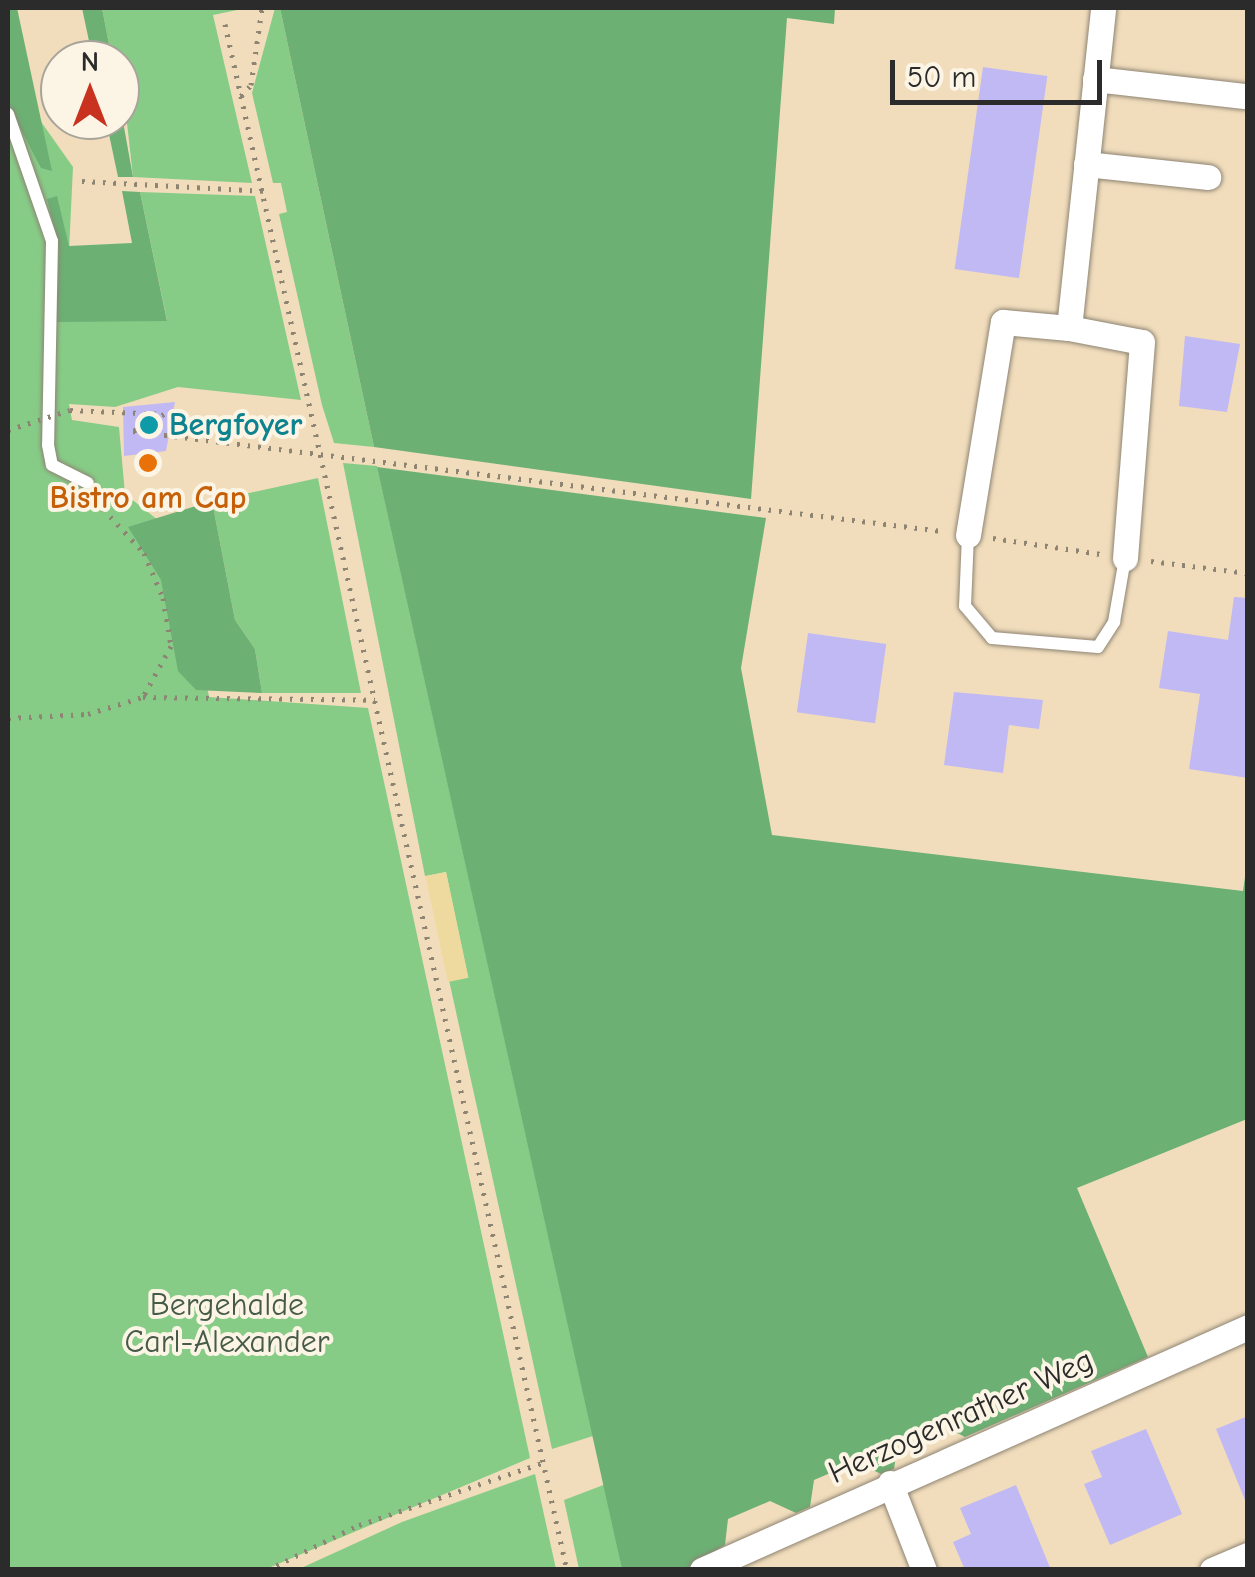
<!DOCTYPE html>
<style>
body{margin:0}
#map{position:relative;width:1255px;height:1577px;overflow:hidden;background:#f1ddbc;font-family:"Comic Neue",sans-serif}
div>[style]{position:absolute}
.green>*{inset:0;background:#86cc87}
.forest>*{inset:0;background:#6cb074}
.sand>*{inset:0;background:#eeda9e;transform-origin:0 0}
.building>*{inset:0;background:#c1b9f4;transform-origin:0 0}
.path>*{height:5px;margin-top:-2.5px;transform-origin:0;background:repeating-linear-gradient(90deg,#8e8474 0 2.5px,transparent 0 10.5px)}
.roads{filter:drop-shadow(0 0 2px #8e8474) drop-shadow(0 0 2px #8e8474)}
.service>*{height:12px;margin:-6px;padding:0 6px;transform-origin:6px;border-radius:6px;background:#fff}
.minor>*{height:25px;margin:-12.5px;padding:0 12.5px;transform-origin:12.5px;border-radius:12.5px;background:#fff}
.path-bridge>*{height:5px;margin-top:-2.5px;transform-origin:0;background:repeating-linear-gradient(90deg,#8e8474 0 2.5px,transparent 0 10.5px)}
.dots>*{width:28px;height:28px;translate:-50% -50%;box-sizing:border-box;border:5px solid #fcf5e5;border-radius:50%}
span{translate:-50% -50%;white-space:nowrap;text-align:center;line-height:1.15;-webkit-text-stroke:8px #fcf5e5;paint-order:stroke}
.culture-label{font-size:32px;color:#0d838f;font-weight:700}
.left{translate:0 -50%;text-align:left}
.food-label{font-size:32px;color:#c56008;font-weight:700}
.park-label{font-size:32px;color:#465b47}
.street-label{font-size:32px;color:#2b2b2b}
.frame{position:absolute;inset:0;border:10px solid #2b2b2b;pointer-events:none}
.north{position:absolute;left:40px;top:40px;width:100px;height:100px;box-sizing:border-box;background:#fcf5e5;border:2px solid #a8a49b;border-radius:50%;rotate:0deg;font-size:28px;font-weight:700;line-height:40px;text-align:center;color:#2b2b2b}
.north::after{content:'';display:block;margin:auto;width:35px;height:45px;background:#c8321e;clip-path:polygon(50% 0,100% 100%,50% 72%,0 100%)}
.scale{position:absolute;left:890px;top:60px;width:212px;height:45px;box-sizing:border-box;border:5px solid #2b2b2b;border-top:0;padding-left:12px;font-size:30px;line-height:35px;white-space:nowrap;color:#2b2b2b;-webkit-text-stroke:8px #fcf5e5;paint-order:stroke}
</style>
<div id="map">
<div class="green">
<i style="clip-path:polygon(102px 8px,247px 8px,213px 15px,252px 183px,133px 177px,120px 60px,112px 60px)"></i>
<i style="clip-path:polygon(275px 8px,280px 8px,374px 447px,334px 443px,322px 405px,279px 214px,287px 212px,281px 183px,273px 183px,252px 93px)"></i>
<i style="clip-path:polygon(8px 75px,73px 167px,66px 315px,167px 320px,140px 192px,255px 196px,301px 400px,178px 387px,115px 407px,69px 404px,72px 420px,119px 427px,125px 494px,158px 520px,196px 628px,209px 697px,368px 708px,530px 1458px,266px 1569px,8px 1569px)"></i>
<i style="clip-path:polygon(343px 463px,377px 466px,593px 1436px,552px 1449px,449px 980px,468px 977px,446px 872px,425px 876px)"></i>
<i style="clip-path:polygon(318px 478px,361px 693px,262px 693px,255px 649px,235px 620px,212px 501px)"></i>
<i style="clip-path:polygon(535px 1474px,556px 1569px,299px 1569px,402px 1522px)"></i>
<i style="clip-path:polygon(606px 1484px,622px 1569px,579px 1569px,564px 1500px)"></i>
</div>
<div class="forest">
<i style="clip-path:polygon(8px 8px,17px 8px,52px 171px,41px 168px,8px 105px)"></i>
<i style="clip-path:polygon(82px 8px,102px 8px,112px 60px,93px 60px)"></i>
<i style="clip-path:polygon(280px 8px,835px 8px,834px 24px,787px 18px,751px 499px,374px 447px)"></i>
<i style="clip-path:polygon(120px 105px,133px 177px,118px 177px,106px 120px,120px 120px)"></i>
<i style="clip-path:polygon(122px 191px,140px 192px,167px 321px,56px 322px,59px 247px,47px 199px,57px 196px,69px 246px,132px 243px)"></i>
<i style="clip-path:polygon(377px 467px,766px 518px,741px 668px,772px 835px,1243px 891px,1247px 863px,1247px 1119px,1077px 1188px,1148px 1357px,965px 1437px,940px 1424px,898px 1442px,894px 1469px,881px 1474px,856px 1462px,814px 1480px,810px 1507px,796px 1513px,770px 1501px,728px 1519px,725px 1545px,686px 1569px,622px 1569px)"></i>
<i style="clip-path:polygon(212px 501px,235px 620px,255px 649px,262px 693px,196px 690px,178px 671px,161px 580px,128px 527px)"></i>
</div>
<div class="sand">
<i style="left:446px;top:872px;width:108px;height:21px;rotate:78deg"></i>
</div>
<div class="building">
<i style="left:983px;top:67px;width:65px;height:204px;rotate:8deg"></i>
<i style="clip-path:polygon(1185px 336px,1240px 344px,1227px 412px,1179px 406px)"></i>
<i style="clip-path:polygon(175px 402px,166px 451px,124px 456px,123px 407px)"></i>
<i style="clip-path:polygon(1234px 597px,1248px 598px,1248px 778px,1189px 769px,1200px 694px,1159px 688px,1168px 631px,1228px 640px)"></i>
<i style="left:808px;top:633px;width:79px;height:80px;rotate:8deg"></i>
<i style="clip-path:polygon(954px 692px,1043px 700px,1039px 729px,1009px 725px,1003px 773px,944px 765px)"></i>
<i style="clip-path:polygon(1248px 1416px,1248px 1505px,1247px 1505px,1216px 1429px)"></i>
<i style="clip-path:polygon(1146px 1429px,1182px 1514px,1110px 1545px,1084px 1484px,1102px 1477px,1091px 1451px)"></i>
<i style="clip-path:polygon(1016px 1485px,1051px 1570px,965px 1570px,953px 1542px,971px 1534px,960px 1508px)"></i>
</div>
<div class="path">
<i style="left:225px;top:24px;width:1583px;rotate:77.53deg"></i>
<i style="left:241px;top:96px;width:15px;rotate:-48deg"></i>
<i style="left:251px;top:85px;width:78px;rotate:-81.9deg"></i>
<i style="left:82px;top:181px;width:186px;rotate:3.1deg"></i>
<i style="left:70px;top:410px;width:94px;rotate:2.4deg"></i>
<i style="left:164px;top:414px;width:35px;rotate:151deg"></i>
<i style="left:133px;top:431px;width:815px;rotate:7.05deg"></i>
<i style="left:96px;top:501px;width:71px;rotate:47.3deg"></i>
<i style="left:144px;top:553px;width:49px;rotate:67.1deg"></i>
<i style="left:163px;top:598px;width:49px;rotate:80.5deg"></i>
<i style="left:171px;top:646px;width:58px;rotate:118.8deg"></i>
<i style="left:993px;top:538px;width:109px;rotate:8.4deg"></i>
<i style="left:1151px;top:561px;width:98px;rotate:7.1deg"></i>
<i style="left:8px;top:718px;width:80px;rotate:-2.9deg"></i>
<i style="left:88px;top:714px;width:58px;rotate:-17.2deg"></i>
<i style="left:143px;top:697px;width:232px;rotate:0.7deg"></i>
<i style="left:267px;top:1570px;width:102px;rotate:-26.1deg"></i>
<i style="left:359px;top:1525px;width:193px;rotate:-18.7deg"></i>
</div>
<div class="roads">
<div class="service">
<i style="left:8px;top:114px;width:134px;rotate:70.9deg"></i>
<i style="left:52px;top:241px;width:204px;rotate:91.1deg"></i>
<i style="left:48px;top:445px;width:20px;rotate:79deg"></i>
<i style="left:52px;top:465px;width:40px;rotate:26.6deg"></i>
<i style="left:968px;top:535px;width:71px;rotate:92.4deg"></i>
<i style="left:965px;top:606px;width:42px;rotate:49.8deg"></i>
<i style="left:992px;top:638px;width:106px;rotate:4.9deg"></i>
<i style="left:1098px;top:647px;width:30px;rotate:-57deg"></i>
<i style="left:1114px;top:622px;width:65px;rotate:-80.2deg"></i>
</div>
<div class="minor">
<i style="left:1095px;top:79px;width:150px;rotate:6.5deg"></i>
<i style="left:1086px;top:164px;width:123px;rotate:6.1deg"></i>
<i style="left:1069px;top:328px;width:322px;rotate:-83.9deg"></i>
<i style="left:968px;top:535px;width:216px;rotate:-80.7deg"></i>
<i style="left:1003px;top:322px;width:66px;rotate:5.2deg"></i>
<i style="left:1069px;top:328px;width:74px;rotate:10.9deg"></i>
<i style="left:1142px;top:342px;width:217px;rotate:94.5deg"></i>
<i style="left:890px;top:1483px;width:93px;rotate:68.7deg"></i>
<i style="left:702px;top:1570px;width:598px;rotate:-23.99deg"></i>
<i style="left:1212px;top:1570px;width:39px;rotate:-23deg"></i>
</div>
</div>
<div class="path-bridge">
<i style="left:8px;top:430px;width:65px;rotate:-17.9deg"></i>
</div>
<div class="dots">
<i style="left:149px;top:425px;background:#0f9aa8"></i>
<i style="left:148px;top:463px;background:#e8710a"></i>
</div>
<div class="culture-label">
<span class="left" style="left:169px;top:425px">Bergfoyer</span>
</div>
<div class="food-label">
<span style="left:148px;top:498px">Bistro am Cap</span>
</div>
<div class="park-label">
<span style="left:227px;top:1324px">Bergehalde<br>Carl-Alexander</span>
</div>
<div class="street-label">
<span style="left:961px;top:1417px;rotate:-24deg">Herzogenrather Weg</span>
</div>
<div class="frame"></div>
<div class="north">N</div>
<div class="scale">50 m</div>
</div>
